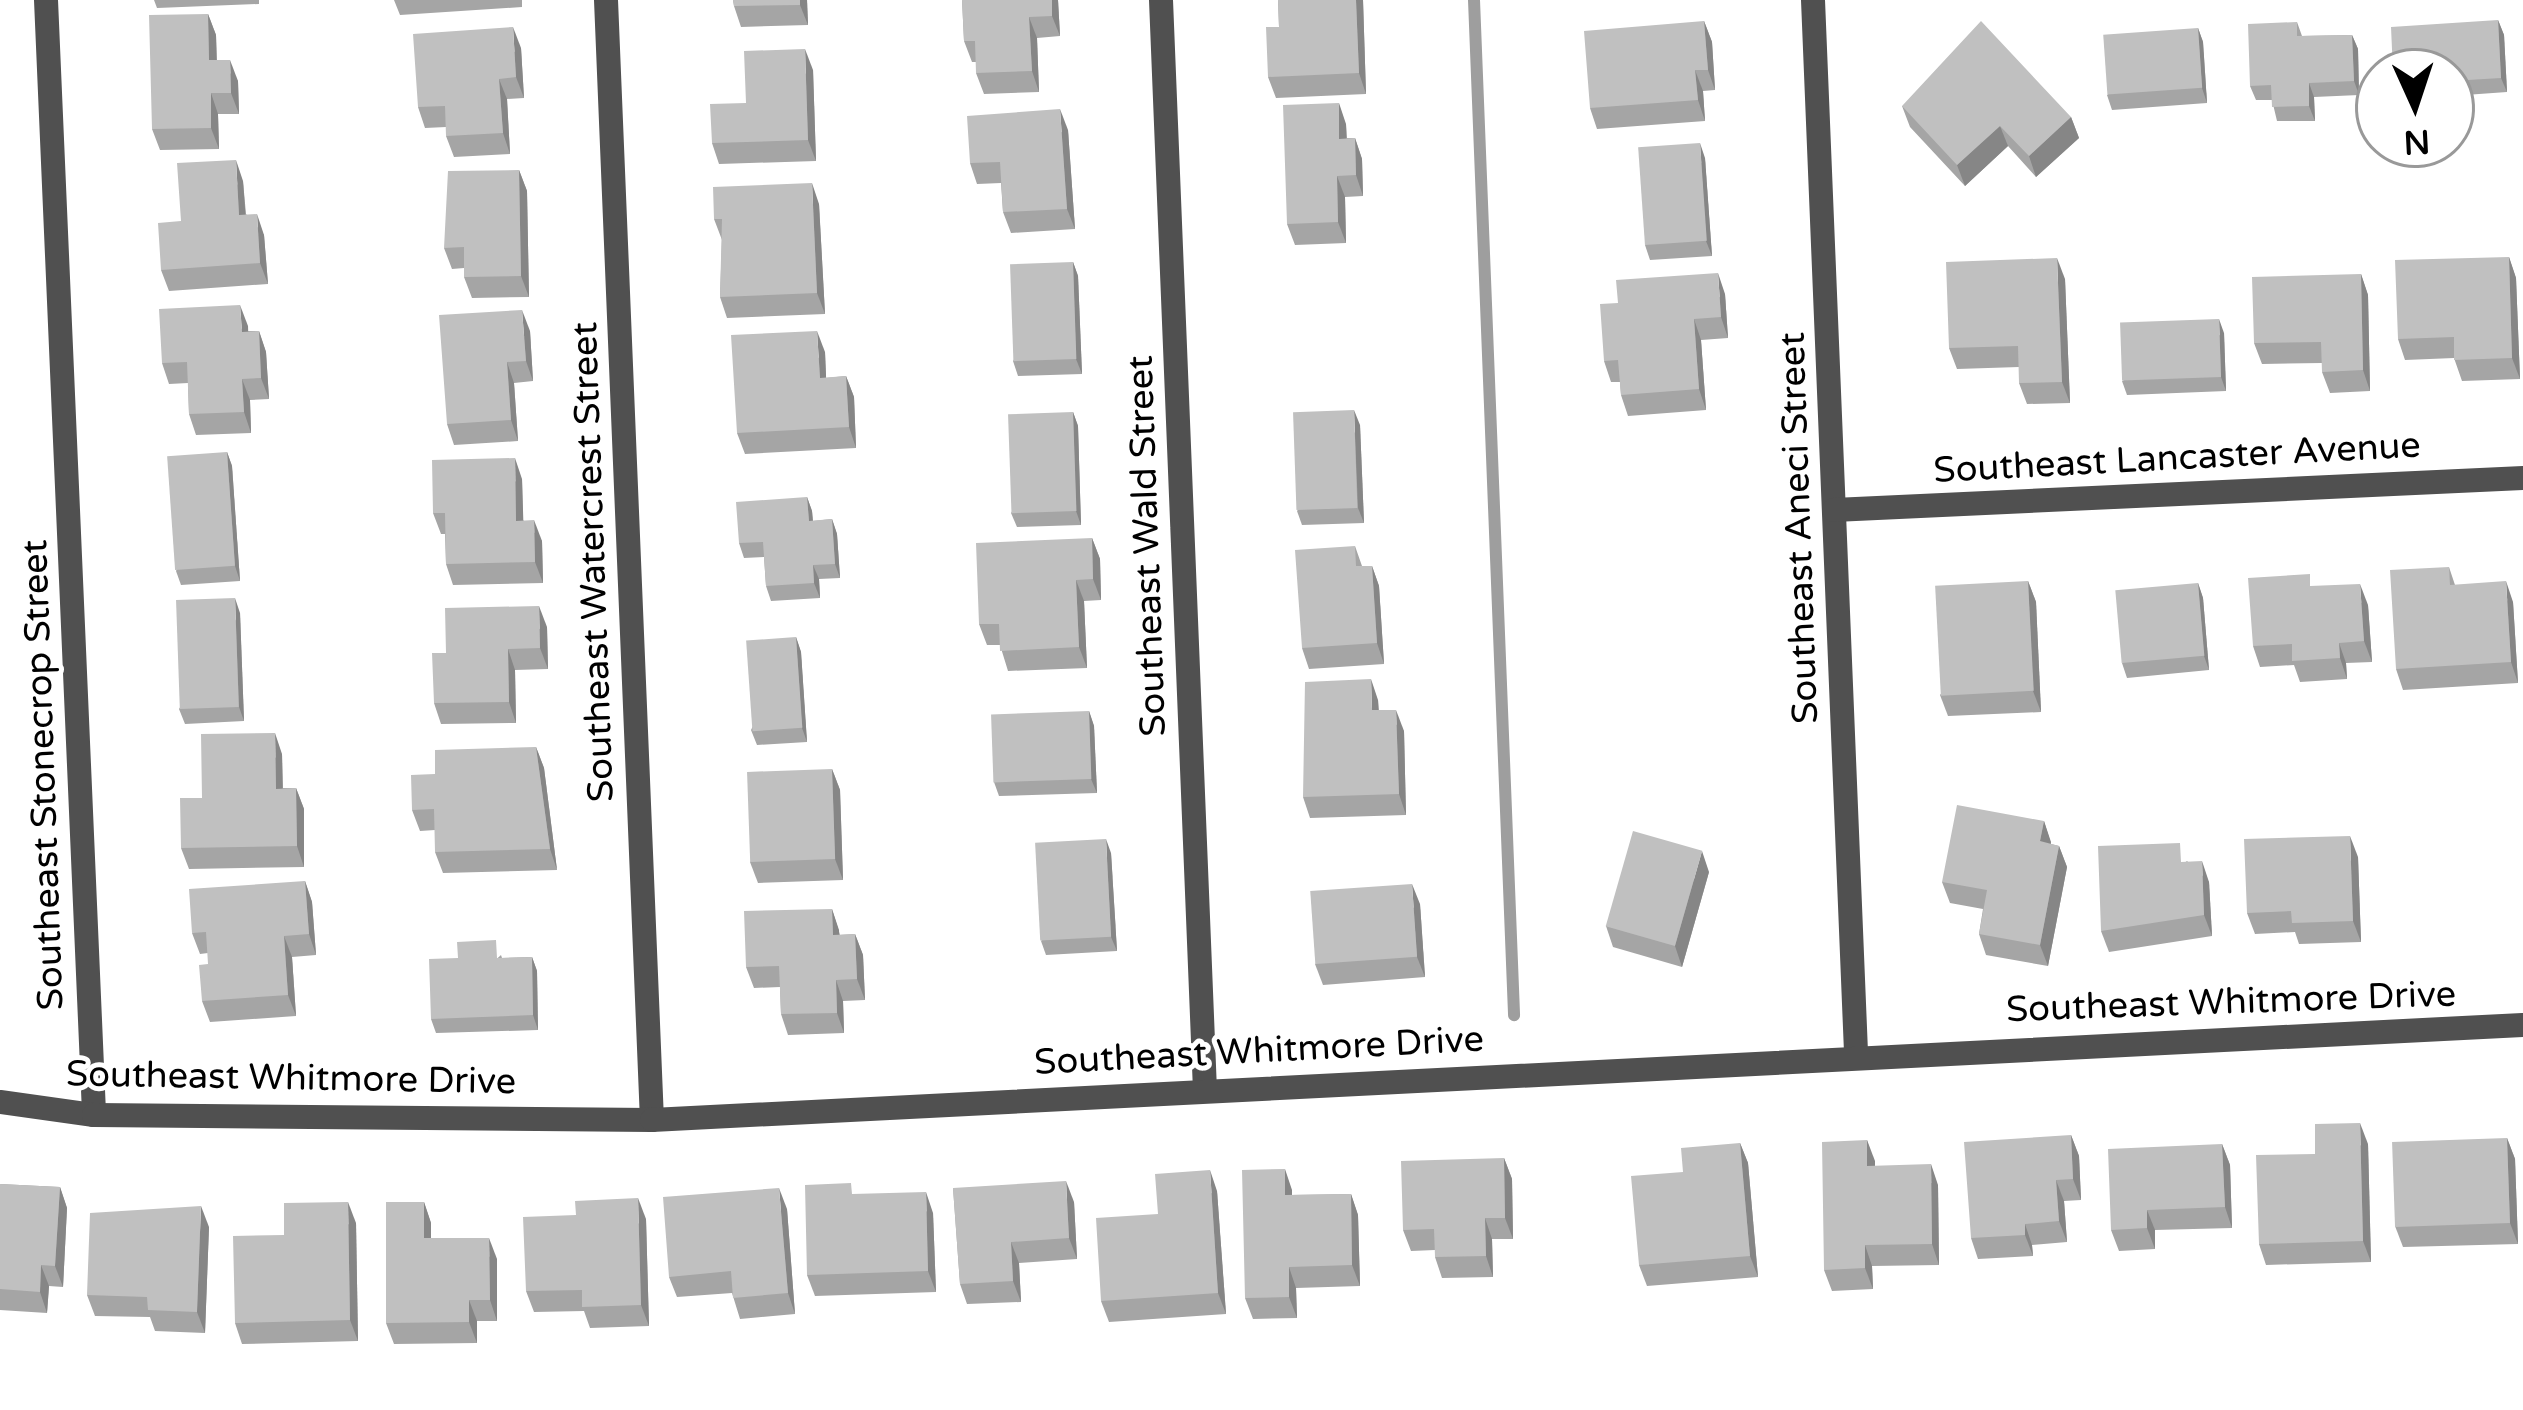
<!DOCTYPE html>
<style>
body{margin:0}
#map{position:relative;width:2523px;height:1410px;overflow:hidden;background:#fff;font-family:"Varela Round",sans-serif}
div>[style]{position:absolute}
.stream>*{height:12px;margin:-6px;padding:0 6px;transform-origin:6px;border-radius:6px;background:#9e9e9e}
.minor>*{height:24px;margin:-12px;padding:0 12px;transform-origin:12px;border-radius:12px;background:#505050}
.wall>*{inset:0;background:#a5a5a5}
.shaded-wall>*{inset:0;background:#868686}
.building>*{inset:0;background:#c0c0c0;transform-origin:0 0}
span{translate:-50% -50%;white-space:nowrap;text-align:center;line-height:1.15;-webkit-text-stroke:10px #fff;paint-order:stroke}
.street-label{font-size:36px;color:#000}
.north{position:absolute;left:2355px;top:48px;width:120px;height:120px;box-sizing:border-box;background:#fff;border:3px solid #999;border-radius:50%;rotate:177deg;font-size:33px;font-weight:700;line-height:48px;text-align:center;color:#000}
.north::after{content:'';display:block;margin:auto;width:42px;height:54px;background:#000;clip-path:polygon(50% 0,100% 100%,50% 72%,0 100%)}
</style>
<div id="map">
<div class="stream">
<i style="left:1474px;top:0;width:1016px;rotate:87.74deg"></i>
</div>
<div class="minor">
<i style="left:46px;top:0;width:1116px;rotate:87.53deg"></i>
<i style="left:606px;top:0;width:1121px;rotate:87.65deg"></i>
<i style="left:1161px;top:0;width:1091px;rotate:87.69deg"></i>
<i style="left:1813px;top:0;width:1055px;rotate:87.66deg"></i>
<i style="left:1834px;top:510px;width:690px;rotate:-2.66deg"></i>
<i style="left:0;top:1102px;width:95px;rotate:7.9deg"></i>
<i style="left:94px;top:1115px;width:558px;rotate:0.51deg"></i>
<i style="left:652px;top:1120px;width:1873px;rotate:-2.91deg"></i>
</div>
<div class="wall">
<i style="clip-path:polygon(154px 0,259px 0,259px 4px,157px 8px)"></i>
<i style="clip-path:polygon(394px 0,522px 0,522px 7px,400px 15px)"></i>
<i style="clip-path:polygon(733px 0,807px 0,808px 25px,741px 27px,734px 6px)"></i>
<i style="clip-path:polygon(962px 0,1058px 0,1060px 36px,1037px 38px,1039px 92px,984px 94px,976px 73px,976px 62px,972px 62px,964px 41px)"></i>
<i style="clip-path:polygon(1278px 0,1363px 0,1366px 94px,1276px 98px,1268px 77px,1279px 27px)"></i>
<i style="clip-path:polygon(208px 14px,216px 35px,217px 60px,238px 81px,239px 114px,218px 114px,219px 149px,160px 150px,152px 129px)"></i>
<i style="clip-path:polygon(2498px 20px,2504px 35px,2507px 92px,2451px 96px,2451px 72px)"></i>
<i style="clip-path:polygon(1704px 21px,1712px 42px,1715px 90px,1703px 91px,1705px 121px,1597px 129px,1590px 108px)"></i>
<i style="clip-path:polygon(2297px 22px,2302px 36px,2352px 35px,2358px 49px,2359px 95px,2314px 97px,2315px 121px,2277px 121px,2272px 100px,2256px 100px,2250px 86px)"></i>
<i style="clip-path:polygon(2198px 28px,2203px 42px,2207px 103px,2112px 110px,2107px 95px)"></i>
<i style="clip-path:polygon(521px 48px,524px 98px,507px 99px,510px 154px,454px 157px,446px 136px,446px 127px,425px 128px,418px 107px)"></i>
<i style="clip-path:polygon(813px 70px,816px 161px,719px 164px,712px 143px,746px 103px)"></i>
<i style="clip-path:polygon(1902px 106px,2071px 117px,2079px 138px,2036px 177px,2008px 146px,1965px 186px,1910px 127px)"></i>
<i style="clip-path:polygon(1346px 124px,1347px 138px,1355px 138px,1362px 159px,1363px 196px,1345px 197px,1346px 243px,1295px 245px,1287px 224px)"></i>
<i style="clip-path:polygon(1068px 130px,1075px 229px,1011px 233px,1003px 212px,1001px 183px,977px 184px,970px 163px)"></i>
<i style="clip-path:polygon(1705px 158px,1712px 256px,1650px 260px,1645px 245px)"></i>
<i style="clip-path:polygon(519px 170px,527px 191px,529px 297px,472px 298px,464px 277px,464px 268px,452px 269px,444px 248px)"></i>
<i style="clip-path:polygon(243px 181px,246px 214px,264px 235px,268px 284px,169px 291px,161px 270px,181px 221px)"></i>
<i style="clip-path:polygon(819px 204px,825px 314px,727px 318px,720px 297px,722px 240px,714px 219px)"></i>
<i style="clip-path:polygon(2509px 257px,2516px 278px,2520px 379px,2462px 381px,2454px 358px,2405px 360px,2398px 339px)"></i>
<i style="clip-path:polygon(1073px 262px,1078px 276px,1082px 374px,1018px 376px,1013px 361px)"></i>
<i style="clip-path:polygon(2361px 274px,2368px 295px,2370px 391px,2330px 393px,2322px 372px,2322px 363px,2262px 364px,2254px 343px)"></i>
<i style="clip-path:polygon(2065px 279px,2070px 403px,2027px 404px,2019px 383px,2019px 367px,1957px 369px,1949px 348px)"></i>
<i style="clip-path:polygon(1725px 294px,1728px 338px,1701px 340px,1706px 410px,1628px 416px,1621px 395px,1620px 382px,1611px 382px,1604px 361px)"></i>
<i style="clip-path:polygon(248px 326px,248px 331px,259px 331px,266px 352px,269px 399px,250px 400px,251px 433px,196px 435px,189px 414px,188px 383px,169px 384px,162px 363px)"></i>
<i style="clip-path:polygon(530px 331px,533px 381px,514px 383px,518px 441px,454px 445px,447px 424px)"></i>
<i style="clip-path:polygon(2224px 333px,2226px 391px,2127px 395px,2122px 381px)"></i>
<i style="clip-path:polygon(825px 352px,826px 378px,846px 376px,854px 397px,856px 448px,745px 454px,737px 433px)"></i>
<i style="clip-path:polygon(1073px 412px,1078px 426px,1081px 525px,1017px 527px,1011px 513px)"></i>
<i style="clip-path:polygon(1360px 425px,1364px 523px,1302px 525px,1297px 511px)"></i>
<i style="clip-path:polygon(227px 452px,232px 466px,240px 581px,181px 585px,176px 571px)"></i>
<i style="clip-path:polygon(522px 479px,523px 520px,542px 541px,543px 583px,453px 585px,446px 564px,445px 534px,441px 534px,433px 513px)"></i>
<i style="clip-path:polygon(807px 497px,812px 511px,813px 521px,832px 519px,837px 534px,840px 578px,819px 579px,820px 598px,771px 601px,766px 586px,764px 557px,744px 558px,739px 543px)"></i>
<i style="clip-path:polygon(1092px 538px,1100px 559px,1101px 600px,1084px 601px,1087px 668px,1008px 671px,1000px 645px,987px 645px,979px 624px)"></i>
<i style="clip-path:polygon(1355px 546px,1362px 566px,1372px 566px,1379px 586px,1384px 664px,1309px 669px,1302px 648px)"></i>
<i style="clip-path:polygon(2449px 567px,2455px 585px,2513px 602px,2518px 683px,2403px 690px,2396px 669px)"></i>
<i style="clip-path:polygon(2028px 581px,2036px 602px,2041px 712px,1948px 716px,1940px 695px)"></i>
<i style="clip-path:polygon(2198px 583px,2203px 598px,2209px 670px,2127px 678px,2122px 663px)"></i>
<i style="clip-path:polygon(2314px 586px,2368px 605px,2372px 662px,2346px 663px,2347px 679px,2300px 682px,2294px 665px,2260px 667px,2253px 646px)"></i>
<i style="clip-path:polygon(240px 613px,244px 721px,185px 724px,179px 709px)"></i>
<i style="clip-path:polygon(547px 627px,548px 669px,515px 670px,516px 723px,441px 724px,434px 703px,446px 653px)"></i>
<i style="clip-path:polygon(796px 637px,801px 652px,807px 742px,757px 745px,751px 730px)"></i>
<i style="clip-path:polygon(1378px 700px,1379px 710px,1404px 731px,1406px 815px,1310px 818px,1303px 797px)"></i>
<i style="clip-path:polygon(1089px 711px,1094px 726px,1097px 793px,999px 796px,994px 782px)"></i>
<i style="clip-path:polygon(536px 747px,544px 768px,557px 870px,443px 873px,435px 852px,435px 830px,420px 831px,412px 810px,435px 774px)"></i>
<i style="clip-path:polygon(282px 754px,283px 788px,296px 788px,304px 809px,304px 867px,189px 869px,181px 848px,202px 798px)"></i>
<i style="clip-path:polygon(832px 769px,840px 790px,843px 880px,758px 883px,750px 862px)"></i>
<i style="clip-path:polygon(2044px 821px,2051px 844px,2059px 846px,2067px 867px,2048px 966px,1986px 955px,1979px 934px,1983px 909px,1950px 903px,1942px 882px)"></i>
<i style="clip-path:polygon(1111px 853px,1117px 951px,1046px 955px,1041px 941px)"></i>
<i style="clip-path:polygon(2358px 857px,2361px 942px,2299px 944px,2295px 932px,2255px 934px,2247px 913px)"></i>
<i style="clip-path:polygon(2187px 861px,2209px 882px,2212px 936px,2109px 952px,2101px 931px)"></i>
<i style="clip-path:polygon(1709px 872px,1682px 967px,1613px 947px,1606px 926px)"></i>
<i style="clip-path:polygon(305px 881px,312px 902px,316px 955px,292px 957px,296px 1016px,210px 1022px,202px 1001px,208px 964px,208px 953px,200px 954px,192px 933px)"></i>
<i style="clip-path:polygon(1420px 904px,1425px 977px,1323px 985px,1315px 964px)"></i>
<i style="clip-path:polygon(832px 909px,840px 935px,855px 934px,863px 955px,865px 1000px,843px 1001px,844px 1033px,788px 1035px,781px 1014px,780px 987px,754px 988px,746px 967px)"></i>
<i style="clip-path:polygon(501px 955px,502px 958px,532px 957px,537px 971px,538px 1030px,436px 1033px,431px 1019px)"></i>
<i style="clip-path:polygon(2071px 1135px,2079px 1156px,2081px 1200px,2064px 1201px,2067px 1242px,2032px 1245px,2033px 1256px,1978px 1259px,1971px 1238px)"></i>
<i style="clip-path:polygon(2507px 1138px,2515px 1159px,2518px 1244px,2403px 1247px,2395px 1226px)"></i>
<i style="clip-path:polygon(1867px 1140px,1875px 1166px,1938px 1185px,1939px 1265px,1872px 1266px,1873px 1289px,1832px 1291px,1824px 1270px)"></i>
<i style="clip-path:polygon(1740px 1143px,1748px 1163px,1758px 1277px,1647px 1286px,1639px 1265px,1683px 1172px)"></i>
<i style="clip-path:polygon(2222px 1144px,2230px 1165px,2232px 1228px,2155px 1230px,2155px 1249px,2119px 1251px,2111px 1230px)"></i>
<i style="clip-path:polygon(2368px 1144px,2371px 1262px,2266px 1265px,2259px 1244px,2315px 1154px)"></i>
<i style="clip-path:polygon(1504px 1158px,1512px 1179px,1513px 1239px,1492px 1239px,1493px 1277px,1442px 1278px,1435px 1257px,1435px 1250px,1411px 1251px,1403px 1230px)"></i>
<i style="clip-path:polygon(0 1184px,60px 1187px,67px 1208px,63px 1287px,49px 1286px,47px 1313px,0 1310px)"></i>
<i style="clip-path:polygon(953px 1188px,1074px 1202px,1077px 1259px,1019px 1263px,1021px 1302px,967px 1304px,960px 1284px)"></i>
<i style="clip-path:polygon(1292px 1190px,1292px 1195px,1351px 1194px,1358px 1215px,1360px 1286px,1296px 1288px,1297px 1318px,1253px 1319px,1245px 1298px)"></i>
<i style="clip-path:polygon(1217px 1191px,1226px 1314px,1109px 1322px,1101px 1301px,1158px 1214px)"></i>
<i style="clip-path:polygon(855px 1194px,933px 1213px,936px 1292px,815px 1296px,807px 1275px)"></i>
<i style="clip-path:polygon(424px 1202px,431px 1223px,431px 1238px,497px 1259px,497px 1321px,477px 1321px,477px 1343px,394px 1344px,386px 1323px)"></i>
<i style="clip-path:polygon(787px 1209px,795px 1314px,740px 1319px,732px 1293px,677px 1297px,669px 1277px)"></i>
<i style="clip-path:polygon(646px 1219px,649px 1326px,590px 1328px,584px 1311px,534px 1312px,526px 1291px)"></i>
<i style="clip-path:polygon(356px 1223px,358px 1341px,242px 1344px,235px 1323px,284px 1235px)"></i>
<i style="clip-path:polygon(209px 1227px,205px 1333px,155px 1331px,150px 1317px,95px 1316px,87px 1295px)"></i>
</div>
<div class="shaded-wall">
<i style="clip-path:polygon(800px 0,807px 0,808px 25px,800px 5px)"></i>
<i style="clip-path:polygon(1052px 0,1058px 0,1060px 36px,1052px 16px)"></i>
<i style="clip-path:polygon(1356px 0,1363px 0,1366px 94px,1359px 73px)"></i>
<i style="clip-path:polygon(208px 14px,216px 35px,217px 81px,209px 60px)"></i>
<i style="clip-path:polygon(1029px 17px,1037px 38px,1039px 92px,1032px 71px)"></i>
<i style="clip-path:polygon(2498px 20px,2504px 35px,2507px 92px,2501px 78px)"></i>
<i style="clip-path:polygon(1704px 21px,1712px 42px,1715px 90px,1708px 70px)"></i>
<i style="clip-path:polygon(513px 27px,521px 48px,524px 98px,516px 77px)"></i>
<i style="clip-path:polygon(2198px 28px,2203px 42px,2207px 103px,2202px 88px)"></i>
<i style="clip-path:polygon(2352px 35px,2358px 49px,2359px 95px,2354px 81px)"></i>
<i style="clip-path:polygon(805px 49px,813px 70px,816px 161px,808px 140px)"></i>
<i style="clip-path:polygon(230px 60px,238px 81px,239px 114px,231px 93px)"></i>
<i style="clip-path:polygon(1695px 70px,1703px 91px,1705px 121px,1698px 100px)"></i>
<i style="clip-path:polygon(499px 79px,507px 99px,510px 154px,503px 133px)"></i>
<i style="clip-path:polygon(2309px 83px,2314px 97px,2315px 121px,2309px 106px)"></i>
<i style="clip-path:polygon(211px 93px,218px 114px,219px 149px,211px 128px)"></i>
<i style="clip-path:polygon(1339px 103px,1346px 124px,1347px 160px,1339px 139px)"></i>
<i style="clip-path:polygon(1060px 109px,1068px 130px,1075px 229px,1067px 209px)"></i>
<i style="clip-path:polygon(2071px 117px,2079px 138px,2036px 177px,2029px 156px)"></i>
<i style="clip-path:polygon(2000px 126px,2008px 146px,1965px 186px,1957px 165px)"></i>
<i style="clip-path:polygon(1355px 138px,1362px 159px,1363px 196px,1356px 175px)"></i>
<i style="clip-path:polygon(1700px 143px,1705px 158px,1712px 256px,1706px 241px)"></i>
<i style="clip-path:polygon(236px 160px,243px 181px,247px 236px,239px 215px)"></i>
<i style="clip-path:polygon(519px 170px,527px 191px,529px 297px,521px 276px)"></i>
<i style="clip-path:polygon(1337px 176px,1345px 197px,1346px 243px,1338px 222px)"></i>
<i style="clip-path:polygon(812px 183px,819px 204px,825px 314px,817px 293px)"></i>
<i style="clip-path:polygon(257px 214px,264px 235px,268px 284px,260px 263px)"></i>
<i style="clip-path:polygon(2509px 257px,2516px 278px,2520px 379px,2512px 358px)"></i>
<i style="clip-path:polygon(2057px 258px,2065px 279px,2070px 403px,2062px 382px)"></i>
<i style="clip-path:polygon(1073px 262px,1078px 276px,1082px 374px,1076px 359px)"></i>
<i style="clip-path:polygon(1718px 273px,1725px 294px,1728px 338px,1721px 317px)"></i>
<i style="clip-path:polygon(2361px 274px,2368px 295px,2370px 391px,2363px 370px)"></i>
<i style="clip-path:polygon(240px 305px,248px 326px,249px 352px,242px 332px)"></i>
<i style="clip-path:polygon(522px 310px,530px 331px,533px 381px,526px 361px)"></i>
<i style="clip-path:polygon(1694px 319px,1701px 340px,1706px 410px,1699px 389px)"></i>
<i style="clip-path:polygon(2219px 319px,2224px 333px,2226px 391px,2221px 377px)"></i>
<i style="clip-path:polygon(259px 331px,266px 352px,269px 399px,261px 378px)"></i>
<i style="clip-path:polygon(817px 331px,825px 352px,827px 399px,820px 378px)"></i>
<i style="clip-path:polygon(507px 362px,514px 383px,518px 441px,511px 420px)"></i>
<i style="clip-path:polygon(846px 376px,854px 397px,856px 448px,849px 427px)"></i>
<i style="clip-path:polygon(242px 379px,250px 400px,251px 433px,244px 412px)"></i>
<i style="clip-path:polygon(1354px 410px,1360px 425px,1364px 523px,1358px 508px)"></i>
<i style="clip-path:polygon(1073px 412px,1078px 426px,1081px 525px,1076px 511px)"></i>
<i style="clip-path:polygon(227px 452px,232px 466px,240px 581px,235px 566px)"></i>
<i style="clip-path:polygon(515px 458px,522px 479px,524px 542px,516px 521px)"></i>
<i style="clip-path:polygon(807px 497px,812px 511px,814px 536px,809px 521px)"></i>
<i style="clip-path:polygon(832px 519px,837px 534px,840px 578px,835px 564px)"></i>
<i style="clip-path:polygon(534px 520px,542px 541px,543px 583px,535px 562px)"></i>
<i style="clip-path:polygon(1092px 538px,1100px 559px,1101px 600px,1093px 579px)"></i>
<i style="clip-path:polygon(813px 565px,819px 579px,820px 598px,814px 583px)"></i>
<i style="clip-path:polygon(1372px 566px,1379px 586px,1384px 664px,1377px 643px)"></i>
<i style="clip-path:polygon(1076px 580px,1084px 601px,1087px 668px,1079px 647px)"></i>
<i style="clip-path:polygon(2028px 581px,2036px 602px,2041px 712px,2033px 691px)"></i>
<i style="clip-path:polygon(2506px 581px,2513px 602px,2518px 683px,2511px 662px)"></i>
<i style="clip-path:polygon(2198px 583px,2203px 598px,2209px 670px,2204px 656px)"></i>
<i style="clip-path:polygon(2360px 584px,2368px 605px,2372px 662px,2364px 641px)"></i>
<i style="clip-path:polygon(235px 598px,240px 613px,244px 721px,239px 707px)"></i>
<i style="clip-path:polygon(539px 606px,547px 627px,548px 669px,540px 648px)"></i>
<i style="clip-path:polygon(796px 637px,801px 652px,807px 742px,802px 728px)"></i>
<i style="clip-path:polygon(2339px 643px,2346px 663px,2347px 679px,2340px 658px)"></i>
<i style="clip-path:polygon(508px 649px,515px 670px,516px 723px,509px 702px)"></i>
<i style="clip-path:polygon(1371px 679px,1378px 700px,1379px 731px,1372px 710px)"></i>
<i style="clip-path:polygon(1396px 710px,1404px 731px,1406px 815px,1399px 794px)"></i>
<i style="clip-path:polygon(1089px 711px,1094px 726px,1097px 793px,1091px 779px)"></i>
<i style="clip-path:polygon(275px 733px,282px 754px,283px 810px,276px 789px)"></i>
<i style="clip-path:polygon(536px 747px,544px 768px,557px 870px,550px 849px)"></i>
<i style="clip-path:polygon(832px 769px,840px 790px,843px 880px,835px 859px)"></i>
<i style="clip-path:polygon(296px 788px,304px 809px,304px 867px,297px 846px)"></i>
<i style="clip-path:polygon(2044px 821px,2051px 842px,2048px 862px,2040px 841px)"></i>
<i style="clip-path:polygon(2350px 836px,2358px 857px,2361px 942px,2353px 921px)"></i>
<i style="clip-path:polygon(1106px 839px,1111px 853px,1117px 951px,1111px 937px)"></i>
<i style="clip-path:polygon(2059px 846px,2067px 867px,2048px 966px,2040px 945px)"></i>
<i style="clip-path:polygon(1702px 851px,1709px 872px,1682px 967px,1675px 946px)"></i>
<i style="clip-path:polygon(2202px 861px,2209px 882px,2212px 936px,2204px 915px)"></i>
<i style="clip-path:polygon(305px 881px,312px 902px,316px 955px,309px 934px)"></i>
<i style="clip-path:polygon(1412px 884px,1420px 904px,1425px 977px,1417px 957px)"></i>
<i style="clip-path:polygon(832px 909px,839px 930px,840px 956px,833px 935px)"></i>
<i style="clip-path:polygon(855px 934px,863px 955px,865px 1000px,857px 979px)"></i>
<i style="clip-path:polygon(284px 936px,292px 957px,296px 1016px,288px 995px)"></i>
<i style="clip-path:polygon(532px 957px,537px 971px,538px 1030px,533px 1015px)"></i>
<i style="clip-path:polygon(836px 980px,843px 1001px,844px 1033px,837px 1013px)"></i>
<i style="clip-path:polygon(2360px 1123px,2368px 1144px,2371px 1262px,2363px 1241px)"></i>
<i style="clip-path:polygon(2071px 1135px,2079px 1156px,2081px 1200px,2073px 1179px)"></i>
<i style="clip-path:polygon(2507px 1138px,2515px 1159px,2518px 1244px,2510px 1223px)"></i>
<i style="clip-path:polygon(1867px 1140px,1875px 1161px,1875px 1187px,1867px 1166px)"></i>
<i style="clip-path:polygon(1740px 1143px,1748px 1163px,1758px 1277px,1750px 1256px)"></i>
<i style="clip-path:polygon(2222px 1144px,2230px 1165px,2232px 1228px,2225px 1207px)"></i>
<i style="clip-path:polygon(1504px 1158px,1512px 1179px,1513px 1239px,1505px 1218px)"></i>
<i style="clip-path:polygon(1931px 1164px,1938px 1185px,1939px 1265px,1932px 1244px)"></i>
<i style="clip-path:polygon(1285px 1169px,1292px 1190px,1292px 1216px,1285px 1195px)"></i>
<i style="clip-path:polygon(1210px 1170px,1217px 1191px,1226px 1314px,1218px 1293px)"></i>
<i style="clip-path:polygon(2056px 1180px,2064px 1201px,2067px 1242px,2059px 1221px)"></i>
<i style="clip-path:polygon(1066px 1181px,1074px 1202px,1077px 1259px,1069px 1238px)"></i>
<i style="clip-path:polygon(60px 1187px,67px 1208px,63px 1287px,55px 1266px)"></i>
<i style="clip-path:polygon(779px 1188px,787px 1209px,795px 1314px,788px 1293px)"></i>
<i style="clip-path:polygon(926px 1192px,933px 1213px,936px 1292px,928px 1271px)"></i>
<i style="clip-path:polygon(1351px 1194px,1358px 1215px,1360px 1286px,1352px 1265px)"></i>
<i style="clip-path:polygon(638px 1198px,646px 1219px,649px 1326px,641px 1305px)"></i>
<i style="clip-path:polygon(348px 1202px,356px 1223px,358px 1341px,350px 1320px)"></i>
<i style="clip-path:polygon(424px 1202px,431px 1223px,431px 1259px,424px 1238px)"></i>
<i style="clip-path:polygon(201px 1206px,209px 1227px,205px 1333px,197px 1312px)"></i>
<i style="clip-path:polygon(2147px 1210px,2155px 1230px,2155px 1249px,2147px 1228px)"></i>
<i style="clip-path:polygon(1485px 1218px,1492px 1239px,1493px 1277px,1486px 1256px)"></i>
<i style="clip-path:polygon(2025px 1224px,2032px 1245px,2033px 1256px,2025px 1235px)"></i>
<i style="clip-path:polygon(489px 1238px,497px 1259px,497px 1321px,490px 1300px)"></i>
<i style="clip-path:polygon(1011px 1242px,1019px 1263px,1021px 1302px,1013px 1281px)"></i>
<i style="clip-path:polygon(1865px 1245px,1872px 1266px,1873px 1289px,1865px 1268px)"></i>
<i style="clip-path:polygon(41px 1265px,49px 1286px,47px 1313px,40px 1292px)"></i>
<i style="clip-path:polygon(1289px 1267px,1296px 1288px,1297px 1318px,1289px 1297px)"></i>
<i style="clip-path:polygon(469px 1300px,477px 1321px,477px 1343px,469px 1322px)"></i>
</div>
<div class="building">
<i style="clip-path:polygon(733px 0,800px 0,800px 5px,734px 6px)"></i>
<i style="clip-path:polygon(962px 0,1052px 0,1052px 16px,1029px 17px,1032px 71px,976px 73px,975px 41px,964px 41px)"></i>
<i style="clip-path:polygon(1278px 0,1356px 0,1359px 73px,1268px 77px,1266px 27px,1279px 27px)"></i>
<i style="clip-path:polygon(208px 14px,209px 60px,230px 60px,231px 93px,211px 93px,211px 128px,152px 129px,149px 15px)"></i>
<i style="clip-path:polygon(2498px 20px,2501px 78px,2451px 81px,2451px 72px,2393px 72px,2391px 27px)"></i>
<i style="clip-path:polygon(1704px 21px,1708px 70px,1695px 70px,1698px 100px,1590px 108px,1584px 31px)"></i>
<i style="clip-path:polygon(1981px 21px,2071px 117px,2029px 156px,2000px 126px,1957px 165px,1902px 106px)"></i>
<i style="clip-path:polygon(2297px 22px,2297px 36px,2352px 35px,2354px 81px,2309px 83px,2309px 106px,2272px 107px,2271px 85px,2250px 86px,2248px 24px)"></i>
<i style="clip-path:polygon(513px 27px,516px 77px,499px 79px,503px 133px,446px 136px,445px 106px,418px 107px,413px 34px)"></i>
<i style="left:2198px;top:28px;width:60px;height:95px;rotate:86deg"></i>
<i style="clip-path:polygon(805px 49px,808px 140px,712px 143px,710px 104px,746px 103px,744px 51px)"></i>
<i style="clip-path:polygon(1339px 103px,1339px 139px,1355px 138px,1356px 175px,1337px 176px,1338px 222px,1287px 224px,1283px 105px)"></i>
<i style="clip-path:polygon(1060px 109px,1067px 209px,1003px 212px,1000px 162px,970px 163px,967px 116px)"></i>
<i style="left:1700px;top:143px;width:98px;height:62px;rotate:86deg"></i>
<i style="clip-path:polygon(236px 160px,239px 215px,257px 214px,260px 263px,161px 270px,158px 223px,181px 221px,177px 163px)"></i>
<i style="clip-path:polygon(519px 170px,521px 276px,464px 277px,464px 247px,444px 248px,448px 171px)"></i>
<i style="clip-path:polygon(812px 183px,817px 293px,720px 297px,722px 219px,714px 219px,713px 187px)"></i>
<i style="clip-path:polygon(2509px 257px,2512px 358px,2454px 360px,2454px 337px,2398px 339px,2395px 260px)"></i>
<i style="clip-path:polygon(2057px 258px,2062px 382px,2019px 383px,2018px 346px,1949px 348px,1946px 262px)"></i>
<i style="left:1073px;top:262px;width:97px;height:63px;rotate:88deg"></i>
<i style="clip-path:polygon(1718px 273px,1721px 317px,1694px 319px,1699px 389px,1621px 395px,1618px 360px,1604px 361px,1600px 304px,1618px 303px,1616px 280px)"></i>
<i style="clip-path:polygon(2361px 274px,2363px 370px,2322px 372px,2321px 342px,2254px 343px,2252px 277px)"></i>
<i style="clip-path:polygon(240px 305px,242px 332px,259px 331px,261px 378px,242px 379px,244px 412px,189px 414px,187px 362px,162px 363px,159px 309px)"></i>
<i style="clip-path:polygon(522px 310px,526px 361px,507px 362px,511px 420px,447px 424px,439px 315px)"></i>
<i style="left:2219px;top:319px;width:58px;height:99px;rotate:88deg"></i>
<i style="clip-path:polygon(817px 331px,820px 378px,846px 376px,849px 427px,737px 433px,731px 335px)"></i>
<i style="left:1354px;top:410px;width:98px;height:61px;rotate:88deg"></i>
<i style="left:1073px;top:412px;width:99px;height:65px;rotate:88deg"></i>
<i style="left:227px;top:452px;width:114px;height:60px;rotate:86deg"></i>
<i style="clip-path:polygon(515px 458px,516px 521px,534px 520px,535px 562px,446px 564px,445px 513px,433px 513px,432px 460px)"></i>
<i style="clip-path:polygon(807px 497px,809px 521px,832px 519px,835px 564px,813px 565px,814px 583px,766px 586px,763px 542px,739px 543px,736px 502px)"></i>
<i style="clip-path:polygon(1092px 538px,1093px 579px,1076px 580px,1079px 647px,1000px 651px,999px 624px,979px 624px,976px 543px)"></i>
<i style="clip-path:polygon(1355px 546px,1356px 566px,1372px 566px,1377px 643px,1302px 648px,1295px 550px)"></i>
<i style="clip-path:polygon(2449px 567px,2450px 585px,2506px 581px,2511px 662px,2396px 669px,2390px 570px)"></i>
<i style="clip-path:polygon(2310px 574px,2310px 586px,2360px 584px,2364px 641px,2339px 643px,2340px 658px,2292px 661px,2292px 644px,2253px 646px,2248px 578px)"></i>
<i style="left:2028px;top:581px;width:110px;height:93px;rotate:87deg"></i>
<i style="left:2198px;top:583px;width:73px;height:83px;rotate:85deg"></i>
<i style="left:235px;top:598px;width:109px;height:59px;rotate:88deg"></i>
<i style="clip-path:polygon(539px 606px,540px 648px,508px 649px,509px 702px,434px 703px,432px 653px,446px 653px,445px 608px)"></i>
<i style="left:796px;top:637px;width:91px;height:50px;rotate:86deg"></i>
<i style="clip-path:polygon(1371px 679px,1372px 710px,1396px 710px,1399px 794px,1303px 797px,1305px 682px)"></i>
<i style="left:1089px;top:711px;width:68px;height:98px;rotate:88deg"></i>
<i style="clip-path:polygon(275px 733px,276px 789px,296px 788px,297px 846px,181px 848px,180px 798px,202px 798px,201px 734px)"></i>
<i style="clip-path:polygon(536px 747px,550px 849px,435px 852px,434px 809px,412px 810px,411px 775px,435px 774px,435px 750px)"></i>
<i style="left:832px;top:769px;width:90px;height:85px;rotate:88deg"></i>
<i style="clip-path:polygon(1957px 805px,2044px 821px,2040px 841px,2059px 846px,2040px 945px,1979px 934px,1987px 890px,1942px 882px)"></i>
<i style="left:1633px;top:831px;width:72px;height:99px;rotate:16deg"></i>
<i style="clip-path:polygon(2350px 836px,2353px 921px,2292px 923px,2291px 911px,2247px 913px,2244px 839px)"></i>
<i style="left:1106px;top:839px;width:98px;height:71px;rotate:87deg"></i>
<i style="clip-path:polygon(2180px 843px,2181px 862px,2202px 861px,2204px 915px,2101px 931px,2098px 846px)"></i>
<i style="clip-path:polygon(305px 881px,309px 934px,284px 936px,288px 995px,202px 1001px,199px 965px,208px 964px,206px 932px,192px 933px,189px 889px)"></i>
<i style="left:1412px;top:884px;width:73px;height:102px;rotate:86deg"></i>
<i style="clip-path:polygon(832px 909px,833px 935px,855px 934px,857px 979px,836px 980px,837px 1013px,781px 1014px,779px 966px,746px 967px,744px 911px)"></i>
<i style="clip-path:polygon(496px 940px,497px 958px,532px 957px,533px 1015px,431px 1019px,429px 959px,458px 958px,457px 942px)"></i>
<i style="clip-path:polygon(2360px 1123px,2363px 1241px,2259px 1244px,2256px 1155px,2315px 1154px,2315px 1124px)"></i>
<i style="clip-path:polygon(2071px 1135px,2073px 1179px,2056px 1180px,2059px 1221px,2025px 1224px,2025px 1235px,1971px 1238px,1964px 1142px)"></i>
<i style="left:2507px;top:1138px;width:85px;height:115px;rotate:88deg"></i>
<i style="clip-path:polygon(1867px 1140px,1867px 1166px,1931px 1164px,1932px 1244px,1865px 1245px,1865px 1268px,1824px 1270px,1822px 1142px)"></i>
<i style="clip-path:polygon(1740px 1143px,1750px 1256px,1639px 1265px,1631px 1176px,1683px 1172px,1681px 1148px)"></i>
<i style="clip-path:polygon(2222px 1144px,2225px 1207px,2147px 1210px,2147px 1228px,2111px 1230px,2108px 1149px)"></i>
<i style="clip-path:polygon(1504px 1158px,1505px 1218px,1485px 1218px,1486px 1256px,1435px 1257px,1434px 1229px,1403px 1230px,1401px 1161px)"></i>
<i style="clip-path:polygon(1285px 1169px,1285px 1195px,1351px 1194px,1352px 1265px,1289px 1267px,1289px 1297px,1245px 1298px,1242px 1170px)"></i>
<i style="clip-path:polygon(1210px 1170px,1218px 1293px,1101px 1301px,1096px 1218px,1158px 1214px,1155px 1174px)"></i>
<i style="clip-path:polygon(1066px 1181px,1069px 1238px,1011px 1242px,1013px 1281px,960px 1284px,953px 1188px)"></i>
<i style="clip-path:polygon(851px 1183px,852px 1194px,926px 1192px,928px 1271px,807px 1275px,805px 1185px)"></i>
<i style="clip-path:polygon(0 1184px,60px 1187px,55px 1266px,41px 1265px,40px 1292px,0 1289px)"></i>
<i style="clip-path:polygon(779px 1188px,788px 1293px,733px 1298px,731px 1271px,669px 1277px,663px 1197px)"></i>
<i style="clip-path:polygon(638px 1198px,641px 1305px,582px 1307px,582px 1290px,526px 1291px,523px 1217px,576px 1215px,575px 1201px)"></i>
<i style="clip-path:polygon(348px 1202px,350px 1320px,235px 1323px,233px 1236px,284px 1235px,284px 1203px)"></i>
<i style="clip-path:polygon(386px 1202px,424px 1202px,424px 1238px,489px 1238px,490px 1300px,469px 1300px,469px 1322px,386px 1323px)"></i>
<i style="clip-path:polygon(201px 1206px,197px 1312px,148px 1310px,147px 1297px,87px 1295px,90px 1213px)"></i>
</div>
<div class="street-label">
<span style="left:2177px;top:458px;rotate:-3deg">Southeast Lancaster Avenue</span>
<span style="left:1799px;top:528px;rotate:-92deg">Southeast Aneci Street</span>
<span style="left:1147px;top:546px;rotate:-92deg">Southeast Wald Street</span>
<span style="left:593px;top:562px;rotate:-92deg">Southeast Watercrest Street</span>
<span style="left:43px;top:775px;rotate:-92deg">Southeast Stonecrop Street</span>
<span style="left:2231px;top:1002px;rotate:-2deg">Southeast Whitmore Drive</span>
<span style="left:1259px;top:1051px;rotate:-3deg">Southeast Whitmore Drive</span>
<span style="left:291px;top:1078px;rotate:1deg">Southeast Whitmore Drive</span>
</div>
<div class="north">N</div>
</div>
